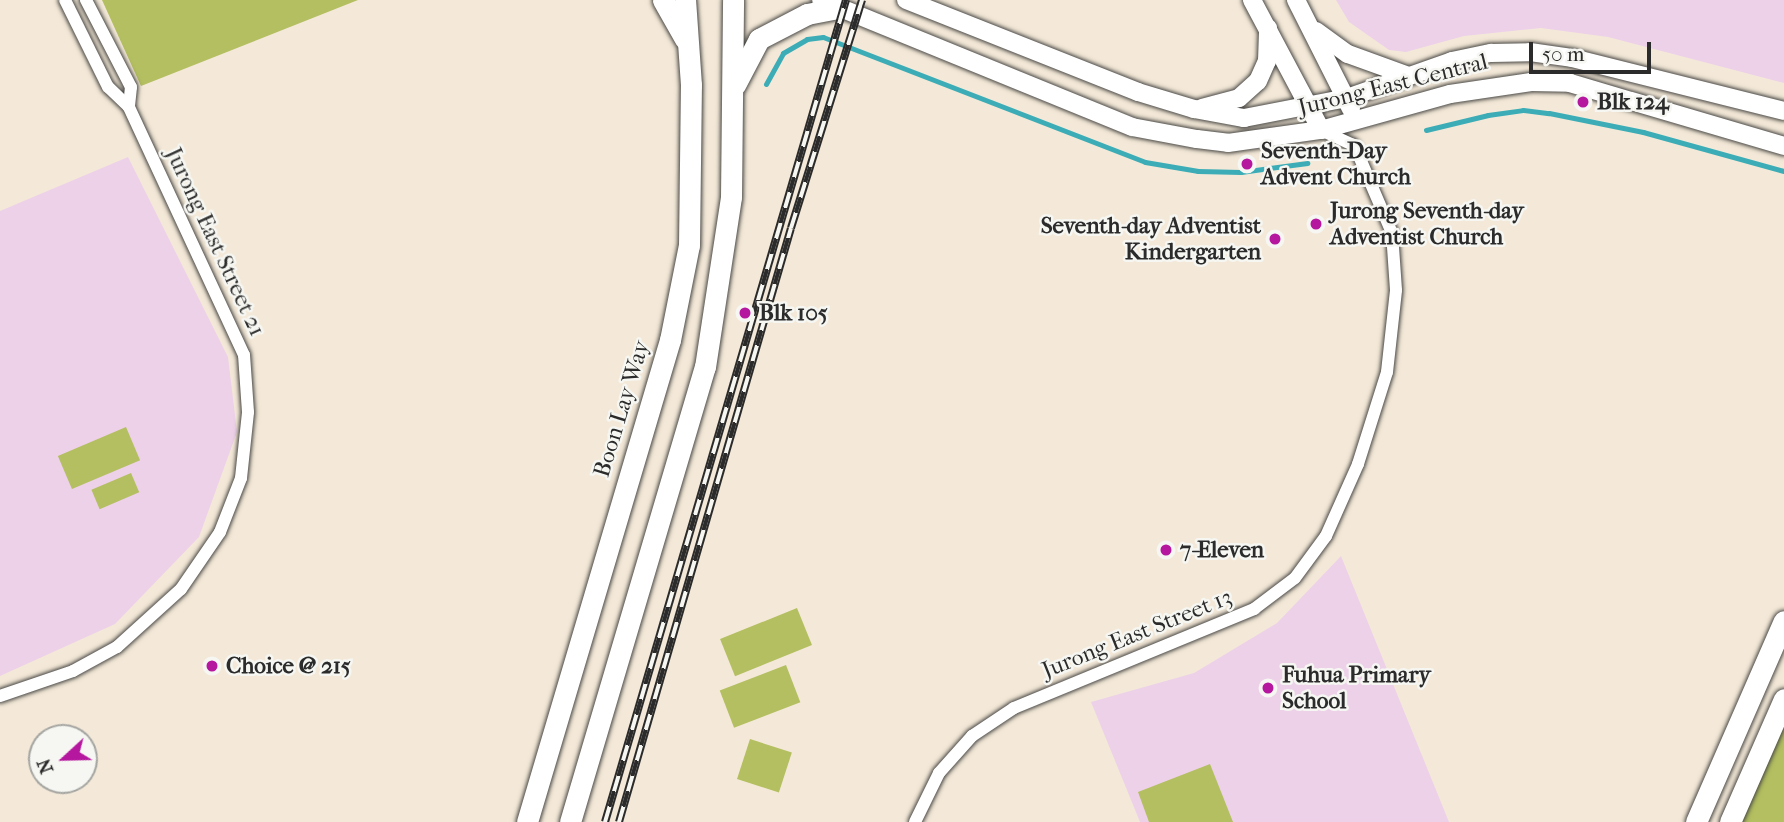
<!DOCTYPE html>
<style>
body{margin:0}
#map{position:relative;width:1784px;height:822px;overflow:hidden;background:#f4e9d8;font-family:"IM FELL French Canon",serif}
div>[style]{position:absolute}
.built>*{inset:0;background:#edd1e9}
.green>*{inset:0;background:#b3bf60;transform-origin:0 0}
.stream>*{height:5px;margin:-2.5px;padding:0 2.5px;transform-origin:2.5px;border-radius:2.5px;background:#3cadb6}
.roads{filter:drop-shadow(0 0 2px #494845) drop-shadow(0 0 2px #494845)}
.street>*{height:12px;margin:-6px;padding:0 6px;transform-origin:6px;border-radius:6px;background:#fff}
.secondary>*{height:18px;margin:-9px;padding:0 9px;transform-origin:9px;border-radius:9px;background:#fff}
.primary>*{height:21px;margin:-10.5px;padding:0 10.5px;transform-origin:10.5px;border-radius:10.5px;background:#fff}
.rail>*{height:8px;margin-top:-4px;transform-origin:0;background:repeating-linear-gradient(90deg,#f6f6f2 0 16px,#2b2b2b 0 32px);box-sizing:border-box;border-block:2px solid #2b2b2b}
.dots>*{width:19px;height:19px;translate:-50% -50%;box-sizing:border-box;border:4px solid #f6f6f2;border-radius:50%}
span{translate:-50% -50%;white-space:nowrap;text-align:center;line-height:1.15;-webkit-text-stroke:5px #f6f6f2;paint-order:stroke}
.street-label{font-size:23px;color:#2b2b2b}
.poi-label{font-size:23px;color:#2b2b2b;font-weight:700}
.left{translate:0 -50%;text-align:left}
.right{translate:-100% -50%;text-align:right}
.north{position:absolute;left:28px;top:724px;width:70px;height:70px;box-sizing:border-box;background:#f6f6f2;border:2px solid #a5a5a2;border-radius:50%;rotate:248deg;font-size:19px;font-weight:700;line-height:28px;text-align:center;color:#2b2b2b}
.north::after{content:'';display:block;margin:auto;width:24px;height:32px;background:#b5179e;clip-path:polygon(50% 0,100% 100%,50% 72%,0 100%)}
.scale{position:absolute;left:1529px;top:42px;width:122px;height:32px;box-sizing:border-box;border:4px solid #2b2b2b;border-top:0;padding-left:9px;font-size:21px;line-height:24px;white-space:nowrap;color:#2b2b2b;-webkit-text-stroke:5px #f6f6f2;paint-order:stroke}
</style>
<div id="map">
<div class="built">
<i style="clip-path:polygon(1336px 0,1784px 0,1784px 83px,1608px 37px,1541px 28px,1464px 36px,1406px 52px,1389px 50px,1349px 22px)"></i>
<i style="clip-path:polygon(128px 157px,228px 357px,237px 432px,199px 537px,115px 624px,0 676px,0 211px)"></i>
<i style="clip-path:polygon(1341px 556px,1449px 822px,1140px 822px,1091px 702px,1194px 673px,1277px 623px)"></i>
</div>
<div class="green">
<i style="clip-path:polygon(102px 0,358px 0,141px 86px)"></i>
<i style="left:126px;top:427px;width:36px;height:74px;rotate:67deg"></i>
<i style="left:131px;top:473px;width:21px;height:43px;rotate:67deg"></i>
<i style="left:797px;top:608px;width:40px;height:83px;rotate:68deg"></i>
<i style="left:786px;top:665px;width:40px;height:71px;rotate:69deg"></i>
<i style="clip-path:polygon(1784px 709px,1784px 822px,1737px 822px)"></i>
<i style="left:750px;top:739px;width:44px;height:42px;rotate:18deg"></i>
<i style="clip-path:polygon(1210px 764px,1233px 822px,1149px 822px,1138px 792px)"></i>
</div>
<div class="stream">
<i style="left:766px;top:84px;width:35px;rotate:-61deg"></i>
<i style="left:783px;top:53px;width:28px;rotate:-30deg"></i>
<i style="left:807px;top:39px;width:16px;rotate:-7deg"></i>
<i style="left:823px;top:37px;width:345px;rotate:21.2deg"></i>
<i style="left:1145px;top:162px;width:54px;rotate:9.6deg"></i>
<i style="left:1198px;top:171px;width:43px;rotate:1.3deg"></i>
<i style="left:1241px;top:172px;width:67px;rotate:-7.8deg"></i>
<i style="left:1426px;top:130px;width:64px;rotate:-13.6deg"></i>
<i style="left:1488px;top:115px;width:35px;rotate:-8deg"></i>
<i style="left:1523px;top:110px;width:26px;rotate:7deg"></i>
<i style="left:1549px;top:113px;width:96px;rotate:11.4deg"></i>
<i style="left:1643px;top:132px;width:146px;rotate:15.5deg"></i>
</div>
<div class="roads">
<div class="street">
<i style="left:86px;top:0;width:98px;rotate:62.7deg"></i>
<i style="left:131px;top:87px;width:20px;rotate:96deg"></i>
<i style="left:0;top:696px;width:77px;rotate:-18.9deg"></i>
<i style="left:73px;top:671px;width:50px;rotate:-28.6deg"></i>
<i style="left:117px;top:647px;width:86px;rotate:-42.2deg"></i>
<i style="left:181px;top:589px;width:69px;rotate:-55.6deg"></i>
<i style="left:220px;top:532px;width:58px;rotate:-68.7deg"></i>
<i style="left:241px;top:478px;width:66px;rotate:-83.9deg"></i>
<i style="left:248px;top:412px;width:57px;rotate:-94deg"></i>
<i style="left:244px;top:355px;width:273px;rotate:-114.9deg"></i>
<i style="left:129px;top:107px;width:29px;rotate:-136deg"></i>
<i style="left:108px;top:87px;width:97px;rotate:-116.3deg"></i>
<i style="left:915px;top:822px;width:55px;rotate:-63.9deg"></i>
<i style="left:939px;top:773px;width:50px;rotate:-48.3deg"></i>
<i style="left:972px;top:736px;width:50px;rotate:-33.7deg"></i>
<i style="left:1014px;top:708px;width:260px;rotate:-22.4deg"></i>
<i style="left:1254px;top:609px;width:51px;rotate:-37.1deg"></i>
<i style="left:1295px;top:578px;width:52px;rotate:-53.6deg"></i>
<i style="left:1326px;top:536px;width:79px;rotate:-66deg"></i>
<i style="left:1358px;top:464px;width:96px;rotate:-72.5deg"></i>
<i style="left:1387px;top:372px;width:82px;rotate:-83.7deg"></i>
<i style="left:1396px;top:290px;width:57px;rotate:-94deg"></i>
<i style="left:1392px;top:233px;width:84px;rotate:-113.2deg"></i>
<i style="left:1359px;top:156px;width:13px;rotate:-119deg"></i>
<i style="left:1353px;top:145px;width:35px;rotate:-155deg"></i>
</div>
<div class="secondary">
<i style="left:821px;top:0;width:336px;rotate:22.2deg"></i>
<i style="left:1132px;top:127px;width:66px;rotate:10.5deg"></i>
<i style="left:1197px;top:139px;width:31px;rotate:7deg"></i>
<i style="left:1228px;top:143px;width:94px;rotate:-8deg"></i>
<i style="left:1321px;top:130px;width:134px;rotate:-15.6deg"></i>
<i style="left:1450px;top:94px;width:82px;rotate:-8.4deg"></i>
<i style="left:1531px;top:82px;width:39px;rotate:1deg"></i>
<i style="left:1570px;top:83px;width:223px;rotate:16.4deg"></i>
<i style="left:906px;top:0;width:250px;rotate:21.6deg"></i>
<i style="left:1138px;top:92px;width:59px;rotate:16.9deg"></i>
<i style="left:1194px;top:109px;width:51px;rotate:10.2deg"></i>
<i style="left:1244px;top:118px;width:105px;rotate:-11deg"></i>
<i style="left:1347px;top:98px;width:111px;rotate:-19.4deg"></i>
<i style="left:1452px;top:61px;width:40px;rotate:-12deg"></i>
<i style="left:1491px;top:53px;width:39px;rotate:-1deg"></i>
<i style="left:1530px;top:52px;width:42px;rotate:8.1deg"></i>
<i style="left:1572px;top:58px;width:219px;rotate:14deg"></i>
<i style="left:1252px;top:0;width:147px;rotate:62deg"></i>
<i style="left:1296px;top:0;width:122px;rotate:63.2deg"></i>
<i style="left:1316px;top:31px;width:39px;rotate:36deg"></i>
<i style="left:1348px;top:54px;width:62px;rotate:19.9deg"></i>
<i style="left:1202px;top:108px;width:38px;rotate:-15deg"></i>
<i style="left:1239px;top:98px;width:25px;rotate:-42deg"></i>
<i style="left:1258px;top:81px;width:22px;rotate:-66deg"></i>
<i style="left:1267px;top:61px;width:33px;rotate:-88deg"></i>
</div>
<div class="primary">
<i style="left:663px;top:0;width:45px;rotate:60.6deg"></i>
<i style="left:735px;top:85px;width:52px;rotate:-62.4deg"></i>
<i style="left:759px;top:39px;width:54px;rotate:-27.5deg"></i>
<i style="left:807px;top:14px;width:33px;rotate:-11deg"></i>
<i style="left:527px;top:822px;width:503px;rotate:-73.48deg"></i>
<i style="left:670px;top:340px;width:97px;rotate:-78.7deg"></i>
<i style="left:689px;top:245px;width:160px;rotate:-89.3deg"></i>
<i style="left:691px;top:85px;width:85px;rotate:-94deg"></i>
<i style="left:570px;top:822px;width:475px;rotate:-73.5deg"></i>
<i style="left:705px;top:367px;width:172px;rotate:-81.3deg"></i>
<i style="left:731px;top:197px;width:197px;rotate:-89.4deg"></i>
<i style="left:1696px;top:822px;width:219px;rotate:-66.4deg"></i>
<i style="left:1730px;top:822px;width:134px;rotate:-66.3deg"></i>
</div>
</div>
<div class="rail">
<i style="left:605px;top:822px;width:857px;rotate:-73.66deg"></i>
<i style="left:619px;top:822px;width:618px;rotate:-73.85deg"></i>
<i style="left:791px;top:228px;width:239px;rotate:-72.7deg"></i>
</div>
<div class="dots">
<i style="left:1583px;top:102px;background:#b5179e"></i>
<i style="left:1247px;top:164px;background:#b5179e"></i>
<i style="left:1316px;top:224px;background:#b5179e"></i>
<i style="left:1275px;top:239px;background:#b5179e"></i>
<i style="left:745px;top:313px;background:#b5179e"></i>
<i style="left:1166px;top:550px;background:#b5179e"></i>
<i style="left:212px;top:666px;background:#b5179e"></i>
<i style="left:1268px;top:688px;background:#b5179e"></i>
</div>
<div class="street-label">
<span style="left:1393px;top:85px;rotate:-14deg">Jurong East Central</span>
<span style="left:215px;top:242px;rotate:65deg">Jurong East Street 21</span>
<span style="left:622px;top:409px;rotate:-73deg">Boon Lay Way</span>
<span style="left:1137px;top:634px;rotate:-22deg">Jurong East Street 13</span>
</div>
<div class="poi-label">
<span class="left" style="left:1597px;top:102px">Blk 124</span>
<span class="left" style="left:1261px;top:164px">Seventh-Day<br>Advent Church</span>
<span class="left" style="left:1330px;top:224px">Jurong Seventh-day<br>Adventist Church</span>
<span class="right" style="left:1261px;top:239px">Seventh-day Adventist<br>Kindergarten</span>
<span class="left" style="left:759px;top:313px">Blk 105</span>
<span class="left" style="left:1180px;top:550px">7-Eleven</span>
<span class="left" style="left:226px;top:666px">Choice @ 215</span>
<span class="left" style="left:1282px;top:688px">Fuhua Primary<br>School</span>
</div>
<div class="north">N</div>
<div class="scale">50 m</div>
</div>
